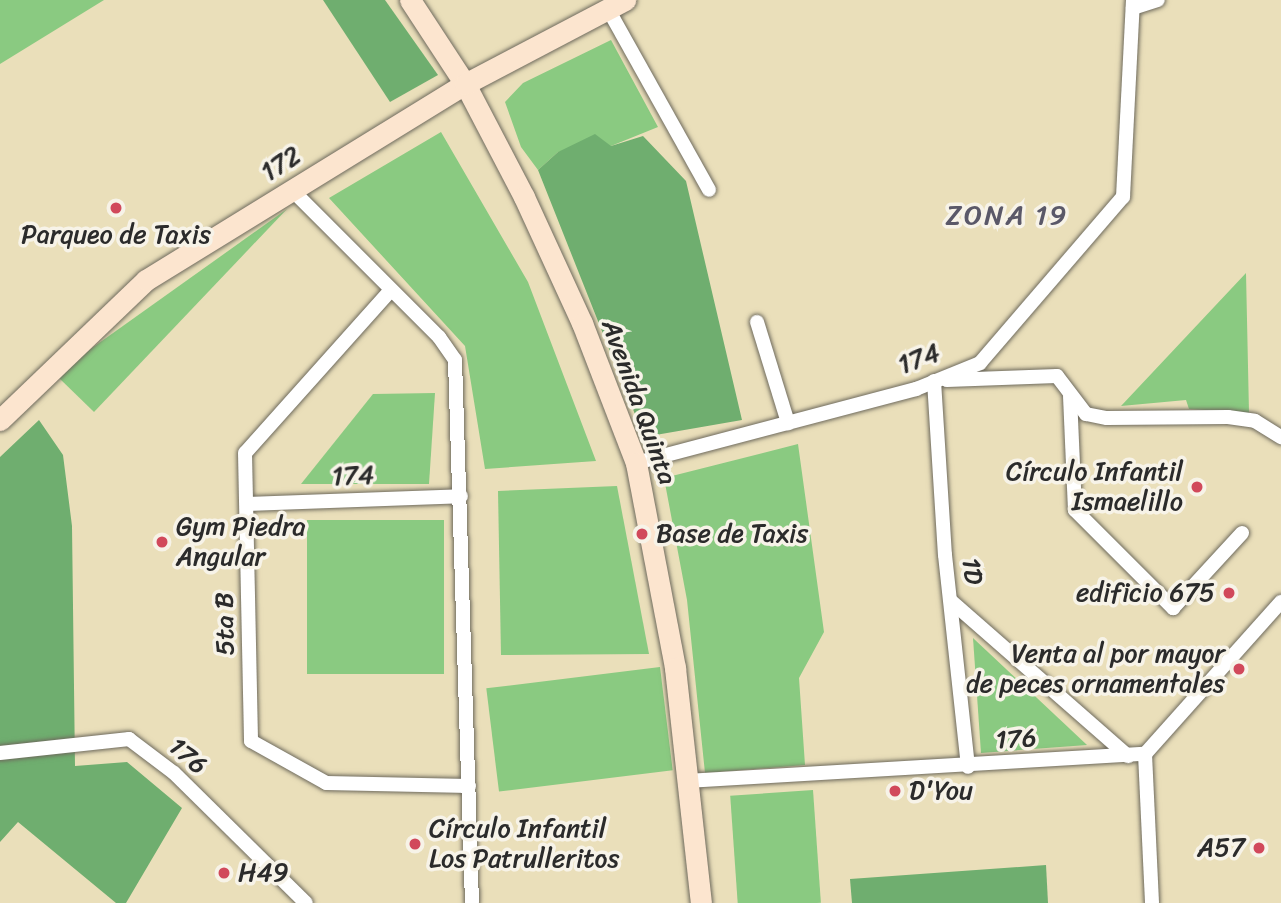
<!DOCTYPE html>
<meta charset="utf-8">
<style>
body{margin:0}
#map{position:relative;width:1281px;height:903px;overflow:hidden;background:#eadfba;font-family:Sriracha,sans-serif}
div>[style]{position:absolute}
.green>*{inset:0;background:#8aca81;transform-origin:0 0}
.forest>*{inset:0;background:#6fae6f}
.roads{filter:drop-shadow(0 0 2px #6e6a5d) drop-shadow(0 0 2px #6e6a5d)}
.street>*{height:14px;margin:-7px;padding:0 7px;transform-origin:7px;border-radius:7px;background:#fff}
.secondary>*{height:21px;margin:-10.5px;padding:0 10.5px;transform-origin:10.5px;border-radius:10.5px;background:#fce5cf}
.dots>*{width:19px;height:19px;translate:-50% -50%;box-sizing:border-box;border:4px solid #f7f3e8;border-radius:50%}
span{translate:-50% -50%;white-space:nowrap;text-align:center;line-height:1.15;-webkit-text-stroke:7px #f7f3e8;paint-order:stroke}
.street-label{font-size:26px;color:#2b2b2b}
.poi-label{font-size:26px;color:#2b2b2b}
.right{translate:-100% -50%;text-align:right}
.left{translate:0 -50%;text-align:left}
.neighbourhood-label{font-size:28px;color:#5a5868;letter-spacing:2px}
</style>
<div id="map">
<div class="green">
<i style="clip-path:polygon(0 0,104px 0,0 64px)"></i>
<i style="clip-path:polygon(611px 40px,658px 127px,611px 146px,558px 152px,538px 170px,521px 147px,505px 102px,523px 83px)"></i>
<i style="clip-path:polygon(441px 132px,528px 282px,596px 461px,485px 469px,465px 346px,329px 198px)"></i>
<i style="clip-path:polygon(287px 209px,94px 412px,58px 377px,78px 358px)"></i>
<i style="clip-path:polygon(1246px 273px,1249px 413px,1189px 409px,1186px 400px,1121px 406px)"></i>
<i style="clip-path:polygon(435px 393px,429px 484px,301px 484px,373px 394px)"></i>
<i style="clip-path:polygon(798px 444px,824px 632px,799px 678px,805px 765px,705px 773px,687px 600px,664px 478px)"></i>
<i style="clip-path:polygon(617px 486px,649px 654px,501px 655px,498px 491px)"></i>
<i style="left:444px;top:520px;width:154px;height:137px;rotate:90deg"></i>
<i style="clip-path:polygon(973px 638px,1087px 745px,981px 753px)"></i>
<i style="left:660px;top:667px;width:104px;height:175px;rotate:83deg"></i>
<i style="left:813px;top:790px;width:113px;height:83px;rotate:86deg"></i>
</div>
<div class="forest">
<i style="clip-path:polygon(323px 0,385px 0,438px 75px,390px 102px)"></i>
<i style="clip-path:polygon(595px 134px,611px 146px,643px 136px,686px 181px,742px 420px,644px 437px,538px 170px,558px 152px)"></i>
<i style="clip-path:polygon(39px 420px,63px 455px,72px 526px,75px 766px,127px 762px,182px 808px,126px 903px,116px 903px,18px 822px,0 842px,0 457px)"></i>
<i style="clip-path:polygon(1046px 865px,1048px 903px,852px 903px,850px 879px)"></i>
</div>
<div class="roads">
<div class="street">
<i style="left:1133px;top:8px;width:26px;rotate:-18deg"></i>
<i style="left:608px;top:9px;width:207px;rotate:60.8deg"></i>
<i style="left:292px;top:190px;width:208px;rotate:45deg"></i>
<i style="left:439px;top:337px;width:28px;rotate:55deg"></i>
<i style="left:455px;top:360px;width:543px;rotate:88.21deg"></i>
<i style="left:390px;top:291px;width:217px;rotate:131.8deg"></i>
<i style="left:245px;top:453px;width:288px;rotate:88.8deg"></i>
<i style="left:251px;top:741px;width:86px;rotate:29.2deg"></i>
<i style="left:326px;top:783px;width:143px;rotate:1.2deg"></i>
<i style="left:757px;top:322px;width:106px;rotate:72.9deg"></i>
<i style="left:947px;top:380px;width:110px;rotate:-2.1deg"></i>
<i style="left:1057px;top:376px;width:48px;rotate:52.7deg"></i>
<i style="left:1086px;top:414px;width:21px;rotate:11deg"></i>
<i style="left:1107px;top:418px;width:121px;rotate:-0.5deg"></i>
<i style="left:1228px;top:417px;width:27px;rotate:8deg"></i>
<i style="left:1255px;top:421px;width:31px;rotate:32deg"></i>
<i style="left:934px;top:381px;width:174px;rotate:86.4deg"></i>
<i style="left:945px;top:555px;width:213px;rotate:83.8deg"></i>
<i style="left:1070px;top:396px;width:114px;rotate:87.5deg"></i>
<i style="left:1075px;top:510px;width:139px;rotate:45deg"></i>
<i style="left:1173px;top:608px;width:102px;rotate:-47.4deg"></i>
<i style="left:636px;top:463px;width:290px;rotate:-14.8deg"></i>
<i style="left:916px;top:389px;width:69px;rotate:-22.1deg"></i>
<i style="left:980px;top:363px;width:219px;rotate:-49.3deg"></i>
<i style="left:1123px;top:197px;width:197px;rotate:-87.1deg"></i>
<i style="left:247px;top:504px;width:214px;rotate:-2.1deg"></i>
<i style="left:952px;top:602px;width:234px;rotate:41.2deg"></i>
<i style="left:0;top:753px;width:130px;rotate:-6.2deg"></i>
<i style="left:129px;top:739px;width:56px;rotate:37.1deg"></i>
<i style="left:174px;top:773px;width:185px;rotate:44.6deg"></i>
<i style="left:1145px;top:754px;width:149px;rotate:87.3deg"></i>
<i style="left:685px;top:781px;width:461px;rotate:-3.4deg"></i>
<i style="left:1145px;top:754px;width:204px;rotate:-48.2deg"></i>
</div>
<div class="secondary">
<i style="left:410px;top:0;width:100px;rotate:56.8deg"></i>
<i style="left:465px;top:84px;width:127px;rotate:62.4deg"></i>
<i style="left:524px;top:197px;width:139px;rotate:65.3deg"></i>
<i style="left:582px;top:323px;width:150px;rotate:68.9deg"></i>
<i style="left:636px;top:463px;width:209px;rotate:79.2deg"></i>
<i style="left:675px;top:668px;width:236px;rotate:83.7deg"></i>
<i style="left:0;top:420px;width:202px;rotate:-43.8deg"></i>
<i style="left:146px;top:280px;width:374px;rotate:-31.6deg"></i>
<i style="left:465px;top:84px;width:181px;rotate:-27.7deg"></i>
</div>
</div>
<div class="dots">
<i style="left:116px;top:208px;background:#d1495b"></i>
<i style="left:1197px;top:487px;background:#d1495b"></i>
<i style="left:642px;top:534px;background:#d1495b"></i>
<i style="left:162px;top:542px;background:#d1495b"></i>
<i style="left:1229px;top:593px;background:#d1495b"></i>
<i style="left:1239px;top:669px;background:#d1495b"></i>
<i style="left:895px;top:791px;background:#d1495b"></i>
<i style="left:415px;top:844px;background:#d1495b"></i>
<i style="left:1259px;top:848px;background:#d1495b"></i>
<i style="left:224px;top:873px;background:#d1495b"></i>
</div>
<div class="street-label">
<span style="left:281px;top:164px;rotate:-32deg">172</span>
<span style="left:919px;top:359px;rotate:-20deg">174</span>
<span style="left:639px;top:402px;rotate:70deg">Avenida Quinta</span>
<span style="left:353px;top:476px;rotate:-2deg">174</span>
<span style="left:972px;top:571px;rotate:82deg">1D</span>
<span style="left:225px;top:624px;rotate:-91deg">5ta B</span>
<span style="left:1016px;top:739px;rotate:-4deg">176</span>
<span style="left:188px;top:756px;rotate:41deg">176</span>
</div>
<div class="poi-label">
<span style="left:116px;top:235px">Parqueo de Taxis</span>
<span class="right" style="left:1183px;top:487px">Círculo Infantil<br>Ismaelillo</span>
<span class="left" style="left:176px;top:542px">Gym Piedra<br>Angular</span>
<span class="left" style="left:656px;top:534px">Base de Taxis</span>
<span class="right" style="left:1215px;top:593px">edificio 675</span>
<span class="right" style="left:1225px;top:669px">Venta al por mayor<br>de peces ornamentales</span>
<span class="left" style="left:909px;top:791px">D'You</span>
<span class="left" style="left:429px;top:844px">Círculo Infantil<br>Los Patrulleritos</span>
<span class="right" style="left:1245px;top:848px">A57</span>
<span class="left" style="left:238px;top:873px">H49</span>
</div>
<div class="neighbourhood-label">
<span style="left:1007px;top:215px">ZONA 19</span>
</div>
</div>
